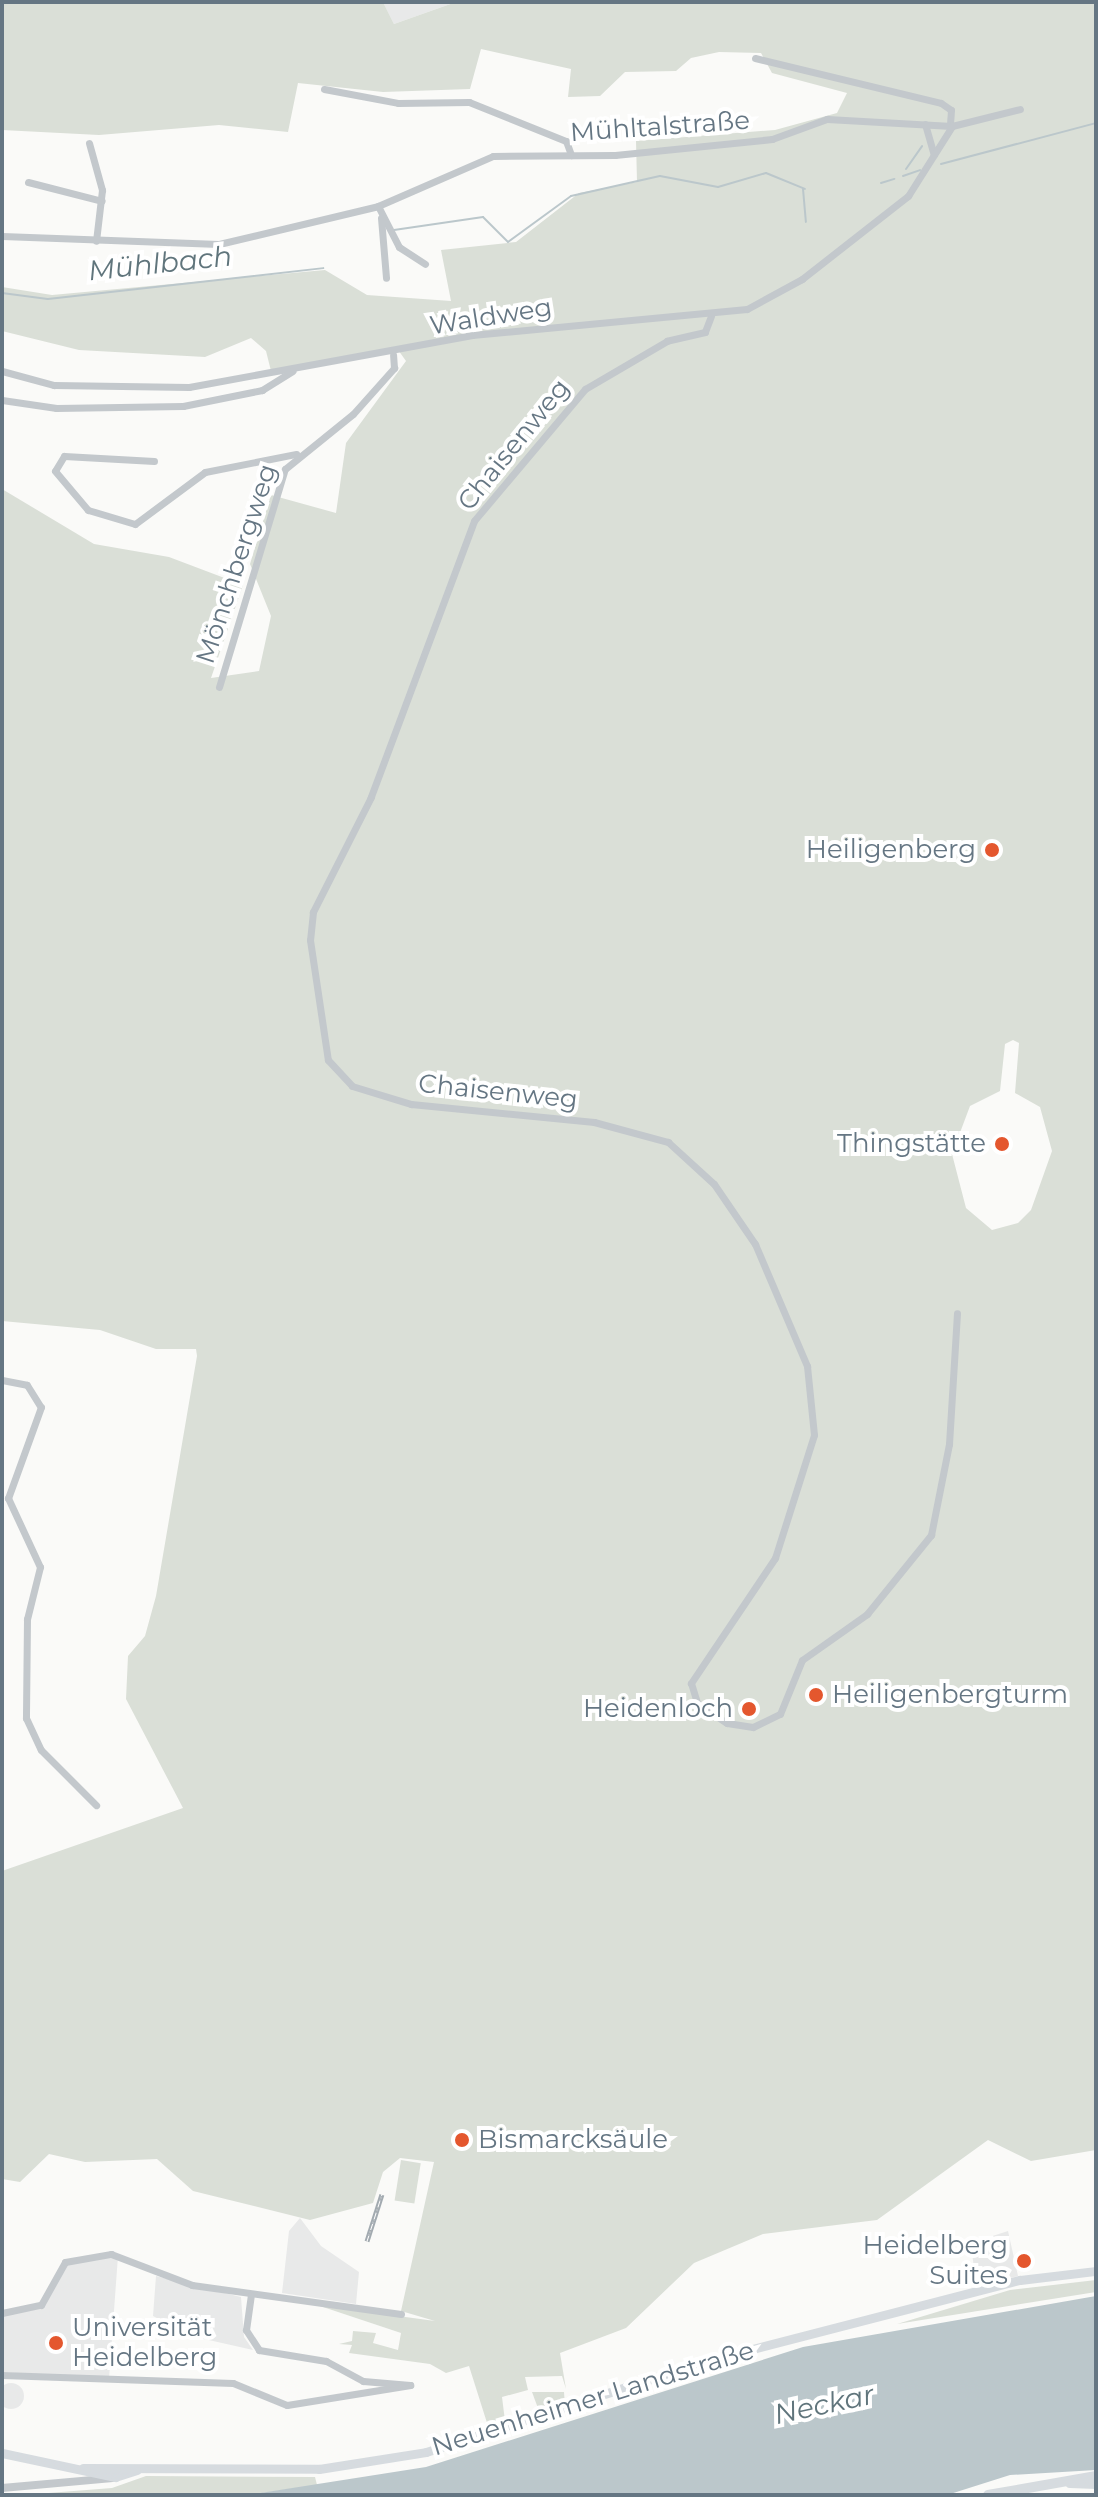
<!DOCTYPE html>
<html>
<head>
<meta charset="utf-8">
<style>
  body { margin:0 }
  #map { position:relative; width:1098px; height:2497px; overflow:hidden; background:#fafaf8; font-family:Montserrat,sans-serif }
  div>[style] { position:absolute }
  .built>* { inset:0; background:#e8e9e9 }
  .round { border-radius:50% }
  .green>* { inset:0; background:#dadfd7; transform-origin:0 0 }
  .water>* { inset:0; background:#bbc7cb }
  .stream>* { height:2px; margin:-1px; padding:0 1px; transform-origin:1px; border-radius:1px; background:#bbc7cb }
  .minor>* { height:7px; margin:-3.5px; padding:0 3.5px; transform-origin:3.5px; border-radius:3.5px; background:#c3c8cc }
  .tertiary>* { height:8px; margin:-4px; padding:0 4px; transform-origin:4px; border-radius:4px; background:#c3c8cc }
  .secondary>* { height:9px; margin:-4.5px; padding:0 4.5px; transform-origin:4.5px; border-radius:4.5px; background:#d6dbdf }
  .primary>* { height:10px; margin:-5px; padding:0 5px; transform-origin:5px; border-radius:5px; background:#d6dbdf }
  .rail>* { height:5px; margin-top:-2.5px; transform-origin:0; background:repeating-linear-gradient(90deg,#fff 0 6px,#a2aab0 0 12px); box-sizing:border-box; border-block:2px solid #a2aab0 }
  .dots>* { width:22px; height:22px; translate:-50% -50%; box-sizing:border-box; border:4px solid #fff; border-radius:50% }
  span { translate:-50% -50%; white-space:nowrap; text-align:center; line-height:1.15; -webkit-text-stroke:8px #fff; paint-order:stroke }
  .street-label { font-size:26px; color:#657683 }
  .poi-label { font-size:26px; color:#657683 }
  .right { translate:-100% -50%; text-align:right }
  .left { translate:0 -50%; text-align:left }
  .water-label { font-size:28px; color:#60757c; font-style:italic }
  .frame { position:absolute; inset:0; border:4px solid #657683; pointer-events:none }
</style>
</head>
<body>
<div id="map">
  <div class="built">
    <div style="clip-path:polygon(383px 2px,456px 2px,394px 24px)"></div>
    <div style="clip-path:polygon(300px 2218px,321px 2246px,359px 2272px,356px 2304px,282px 2293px,289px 2231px)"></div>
    <div style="clip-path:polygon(1008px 2231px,1018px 2276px,976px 2287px,971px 2243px)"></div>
    <div style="clip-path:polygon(118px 2256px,109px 2379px,2px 2372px,2px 2316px,42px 2308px,62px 2265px)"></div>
    <div style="clip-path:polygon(156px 2276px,241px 2297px,244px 2337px,253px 2350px,191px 2336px,153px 2316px)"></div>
    <div class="round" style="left:-2px;top:2383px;width:26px;height:26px"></div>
  </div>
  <div class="green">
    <div style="clip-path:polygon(evenodd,2px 2px,383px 2px,394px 24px,456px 2px,1096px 2px,1096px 2150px,1031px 2161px,988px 2140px,877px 2220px,763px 2234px,694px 2263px,626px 2328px,560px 2353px,566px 2389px,562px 2376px,525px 2377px,528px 2390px,502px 2397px,505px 2421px,488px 2426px,469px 2366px,446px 2373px,430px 2364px,349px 2353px,352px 2345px,339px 2344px,352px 2341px,353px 2331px,376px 2333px,373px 2343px,398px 2350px,401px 2333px,317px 2305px,435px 2321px,401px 2311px,434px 2162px,400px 2158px,383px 2172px,373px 2203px,310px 2220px,193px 2191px,157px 2159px,85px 2162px,49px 2154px,20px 2182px,2px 2179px,2px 1871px,183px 1808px,126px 1699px,128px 1656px,145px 1636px,156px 1596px,197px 1356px,196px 1349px,156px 1349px,100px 1330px,2px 1321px,2px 489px,94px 544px,169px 557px,243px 585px,211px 678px,259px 671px,271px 616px,250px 564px,271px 495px,336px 513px,346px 443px,406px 361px,396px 347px,271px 371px,266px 351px,251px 338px,205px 357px,79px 350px,2px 331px,2px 287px,52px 295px,325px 270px,367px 295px,451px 301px,441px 250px,516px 242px,579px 193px,637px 182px,636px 141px,775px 130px,837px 113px,847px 93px,772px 73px,761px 53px,719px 52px,691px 58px,676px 71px,625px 72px,600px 96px,568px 97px,571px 69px,481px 49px,470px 89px,383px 92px,298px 83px,288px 132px,219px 125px,99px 135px,2px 130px,2px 2px,1013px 1040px,1019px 1043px,1015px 1093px,1040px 1107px,1052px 1151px,1031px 1210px,1018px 1223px,992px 1230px,966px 1208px,952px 1154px,970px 1106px,1000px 1091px,1005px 1044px,1013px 1040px)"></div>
    <div style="left:401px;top:2160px;width:20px;height:41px;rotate:9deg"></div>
    <div style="clip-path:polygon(1096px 2280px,1096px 2292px,897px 2324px,1010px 2290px)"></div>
    <div style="clip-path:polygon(532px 2392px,564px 2392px,565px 2406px,539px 2411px)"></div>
    <div style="clip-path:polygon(146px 2476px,315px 2477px,317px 2485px,248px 2495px,23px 2495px,112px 2488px)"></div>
  </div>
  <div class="water">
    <div style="clip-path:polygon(1096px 2296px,1096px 2470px,1010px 2475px,947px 2495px,248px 2495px,426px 2467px,803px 2347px)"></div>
  </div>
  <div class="stream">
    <div style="left:941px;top:164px;width:160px;rotate:-14.8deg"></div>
    <div style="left:906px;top:169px;width:28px;rotate:-55deg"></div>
    <div style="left:903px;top:176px;width:18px;rotate:-19deg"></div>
    <div style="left:881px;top:183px;width:14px;rotate:-17deg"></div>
    <div style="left:803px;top:189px;width:33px;rotate:85deg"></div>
    <div style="left:394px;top:230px;width:90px;rotate:-8.3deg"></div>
    <div style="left:483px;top:217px;width:35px;rotate:45deg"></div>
    <div style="left:508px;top:242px;width:78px;rotate:-36.1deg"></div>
    <div style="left:571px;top:196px;width:91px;rotate:-12.7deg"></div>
    <div style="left:660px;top:176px;width:59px;rotate:10.7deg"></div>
    <div style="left:718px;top:187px;width:50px;rotate:-16.3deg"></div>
    <div style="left:766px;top:173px;width:42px;rotate:22.3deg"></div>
    <div style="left:2px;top:293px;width:46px;rotate:7.4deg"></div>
    <div style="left:48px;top:299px;width:277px;rotate:-6.4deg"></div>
  </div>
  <div class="minor">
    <div style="left:755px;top:58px;width:191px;rotate:13.6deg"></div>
    <div style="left:941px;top:103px;width:12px;rotate:35deg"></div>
    <div style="left:951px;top:110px;width:16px;rotate:94deg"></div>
    <div style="left:324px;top:89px;width:75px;rotate:10.7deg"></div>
    <div style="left:398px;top:103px;width:71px;rotate:-0.8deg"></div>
    <div style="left:469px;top:102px;width:105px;rotate:21.9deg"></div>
    <div style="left:566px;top:141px;width:15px;rotate:70deg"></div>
    <div style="left:925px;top:124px;width:32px;rotate:74deg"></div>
    <div style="left:89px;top:143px;width:49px;rotate:74.5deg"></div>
    <div style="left:102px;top:190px;width:51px;rotate:96.7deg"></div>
    <div style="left:28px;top:182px;width:76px;rotate:14.4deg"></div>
    <div style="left:378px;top:206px;width:46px;rotate:62.9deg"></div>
    <div style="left:399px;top:247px;width:31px;rotate:33deg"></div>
    <div style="left:381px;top:218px;width:60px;rotate:85.2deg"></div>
    <div style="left:2px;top:236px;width:217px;rotate:2.1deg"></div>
    <div style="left:219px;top:244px;width:163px;rotate:-13.4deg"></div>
    <div style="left:378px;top:206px;width:125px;rotate:-23.5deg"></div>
    <div style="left:493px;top:156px;width:122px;rotate:-0.5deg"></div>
    <div style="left:615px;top:155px;width:158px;rotate:-5.8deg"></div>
    <div style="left:772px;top:139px;width:59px;rotate:-20deg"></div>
    <div style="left:827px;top:119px;width:125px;rotate:3.2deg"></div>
    <div style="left:952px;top:126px;width:70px;rotate:-14deg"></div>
    <div style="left:711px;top:316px;width:17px;rotate:111deg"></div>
    <div style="left:705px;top:332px;width:39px;rotate:167deg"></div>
    <div style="left:667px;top:341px;width:95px;rotate:149.7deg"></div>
    <div style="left:585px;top:389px;width:172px;rotate:130.1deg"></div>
    <div style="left:474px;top:521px;width:295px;rotate:110.5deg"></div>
    <div style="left:371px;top:797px;width:129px;rotate:116.8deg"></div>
    <div style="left:313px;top:912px;width:28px;rotate:96deg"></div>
    <div style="left:310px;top:940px;width:121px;rotate:81.5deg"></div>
    <div style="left:328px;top:1060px;width:35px;rotate:47deg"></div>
    <div style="left:352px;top:1086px;width:62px;rotate:17deg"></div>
    <div style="left:411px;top:1104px;width:184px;rotate:5.6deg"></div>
    <div style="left:594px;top:1122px;width:77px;rotate:15.1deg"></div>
    <div style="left:668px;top:1142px;width:62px;rotate:42.4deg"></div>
    <div style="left:714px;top:1184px;width:73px;rotate:55.7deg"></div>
    <div style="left:755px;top:1244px;width:133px;rotate:66.9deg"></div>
    <div style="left:807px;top:1366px;width:69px;rotate:84.2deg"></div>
    <div style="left:814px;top:1435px;width:129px;rotate:107.6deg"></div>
    <div style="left:775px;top:1558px;width:151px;rotate:123.9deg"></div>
    <div style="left:691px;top:1683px;width:21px;rotate:73deg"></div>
    <div style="left:697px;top:1703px;width:36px;rotate:34deg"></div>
    <div style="left:727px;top:1723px;width:26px;rotate:9deg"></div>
    <div style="left:753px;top:1727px;width:30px;rotate:-26deg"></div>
    <div style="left:780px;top:1714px;width:58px;rotate:-67.8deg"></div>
    <div style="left:802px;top:1660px;width:80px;rotate:-35.3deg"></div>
    <div style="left:867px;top:1614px;width:102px;rotate:-51deg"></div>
    <div style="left:931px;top:1535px;width:93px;rotate:-78.8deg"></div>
    <div style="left:949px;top:1444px;width:131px;rotate:-86.5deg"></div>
    <div style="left:2px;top:371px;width:54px;rotate:15.1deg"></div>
    <div style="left:54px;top:385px;width:135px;rotate:0.8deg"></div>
    <div style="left:189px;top:387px;width:288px;rotate:-10.4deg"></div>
    <div style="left:472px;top:335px;width:276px;rotate:-5.4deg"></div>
    <div style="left:747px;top:309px;width:63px;rotate:-28.6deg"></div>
    <div style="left:802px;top:279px;width:135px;rotate:-38.1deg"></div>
    <div style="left:908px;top:196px;width:83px;rotate:-57.8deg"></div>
    <div style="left:2px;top:400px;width:55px;rotate:8.4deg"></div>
    <div style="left:56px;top:408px;width:127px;rotate:-0.9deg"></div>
    <div style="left:183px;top:406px;width:81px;rotate:-11.4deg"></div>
    <div style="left:262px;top:390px;width:36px;rotate:-32deg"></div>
    <div style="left:154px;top:461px;width:90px;rotate:-176.8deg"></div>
    <div style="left:64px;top:456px;width:17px;rotate:121deg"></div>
    <div style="left:55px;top:471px;width:51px;rotate:49.8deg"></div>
    <div style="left:88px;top:510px;width:49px;rotate:16.6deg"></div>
    <div style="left:135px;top:524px;width:87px;rotate:-36.6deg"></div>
    <div style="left:205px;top:472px;width:93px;rotate:-11.2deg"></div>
    <div style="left:219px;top:687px;width:228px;rotate:-73.2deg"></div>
    <div style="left:285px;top:469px;width:87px;rotate:-39deg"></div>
    <div style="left:353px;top:414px;width:62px;rotate:-48.3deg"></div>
    <div style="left:394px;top:368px;width:13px;rotate:-94deg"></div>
    <div style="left:2px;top:1380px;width:25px;rotate:11deg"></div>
    <div style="left:27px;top:1385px;width:26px;rotate:58deg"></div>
    <div style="left:41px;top:1407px;width:97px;rotate:109.9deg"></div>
    <div style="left:8px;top:1498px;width:76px;rotate:65.1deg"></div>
    <div style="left:40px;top:1567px;width:54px;rotate:104deg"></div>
    <div style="left:27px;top:1619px;width:99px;rotate:90.6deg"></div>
    <div style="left:26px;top:1718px;width:35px;rotate:65deg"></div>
    <div style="left:41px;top:1750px;width:78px;rotate:45deg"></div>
    <div style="left:2px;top:2313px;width:40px;rotate:-12deg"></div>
    <div style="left:41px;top:2305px;width:49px;rotate:-60.8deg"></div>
    <div style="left:65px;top:2262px;width:47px;rotate:-9.9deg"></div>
    <div style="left:111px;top:2254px;width:87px;rotate:20.9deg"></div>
    <div style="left:192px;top:2285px;width:211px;rotate:7.9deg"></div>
    <div style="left:2px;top:2375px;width:231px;rotate:2deg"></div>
    <div style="left:233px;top:2383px;width:58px;rotate:22.2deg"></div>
    <div style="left:287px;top:2405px;width:125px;rotate:-9.2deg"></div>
    <div style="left:410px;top:2385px;width:47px;rotate:-175.1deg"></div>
    <div style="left:363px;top:2381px;width:42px;rotate:-151.6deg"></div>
    <div style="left:326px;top:2361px;width:68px;rotate:-170.7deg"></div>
    <div style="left:259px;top:2350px;width:24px;rotate:-123deg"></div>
    <div style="left:246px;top:2330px;width:35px;rotate:-82deg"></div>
  </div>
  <div class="tertiary">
    <div style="left:2px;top:2488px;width:111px;rotate:-5.1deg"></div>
  </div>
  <div class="secondary">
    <div style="left:2px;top:2453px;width:116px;rotate:12deg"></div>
    <div style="left:115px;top:2477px;width:23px;rotate:-18deg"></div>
    <div style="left:83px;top:2468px;width:236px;rotate:0.2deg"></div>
    <div style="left:319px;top:2469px;width:108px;rotate:-9deg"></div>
    <div style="left:426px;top:2452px;width:294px;rotate:-18deg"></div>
    <div style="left:706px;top:2361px;width:324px;rotate:-14.5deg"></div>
    <div style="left:1020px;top:2280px;width:77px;rotate:-6.8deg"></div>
  </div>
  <div class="primary">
    <div style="left:1070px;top:2483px;width:26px;rotate:2deg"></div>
    <div style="left:988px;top:2495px;width:110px;rotate:-10deg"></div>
  </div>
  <div class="rail">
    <div style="left:367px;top:2241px;width:49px;rotate:-72.3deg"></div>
  </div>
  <div class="dots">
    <div style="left:992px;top:850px;background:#e4572e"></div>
    <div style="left:1002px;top:1144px;background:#e4572e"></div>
    <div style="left:816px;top:1695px;background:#e4572e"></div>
    <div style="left:749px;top:1709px;background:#e4572e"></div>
    <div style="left:462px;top:2140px;background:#e4572e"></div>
    <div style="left:1024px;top:2261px;background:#e4572e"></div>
    <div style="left:56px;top:2343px;background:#e4572e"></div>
  </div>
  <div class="street-label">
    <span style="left:660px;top:127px;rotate:-4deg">Mühltalstraße</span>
    <span style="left:491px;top:317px;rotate:-9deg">Waldweg</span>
    <span style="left:514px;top:445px;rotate:-51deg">Chaisenweg</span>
    <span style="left:237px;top:564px;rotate:-72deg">Mönchbergweg</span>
    <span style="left:498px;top:1092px;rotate:6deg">Chaisenweg</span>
    <span style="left:593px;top:2399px;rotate:-17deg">Neuenheimer Landstraße</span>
  </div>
  <div class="poi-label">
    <span class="right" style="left:976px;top:850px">Heiligenberg</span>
    <span class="right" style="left:986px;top:1144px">Thingstätte</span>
    <span class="left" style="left:832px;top:1695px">Heiligenbergturm</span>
    <span class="right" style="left:733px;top:1709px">Heidenloch</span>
    <span class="left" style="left:478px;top:2140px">Bismarcksäule</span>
    <span class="right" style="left:1008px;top:2261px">Heidelberg<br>Suites</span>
    <span class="left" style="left:72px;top:2343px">Universität<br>Heidelberg</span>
  </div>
  <div class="water-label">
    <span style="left:160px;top:263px;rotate:-6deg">Mühlbach</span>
    <span style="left:824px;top:2404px;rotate:-12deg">Neckar</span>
  </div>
  <div class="frame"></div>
</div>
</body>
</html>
